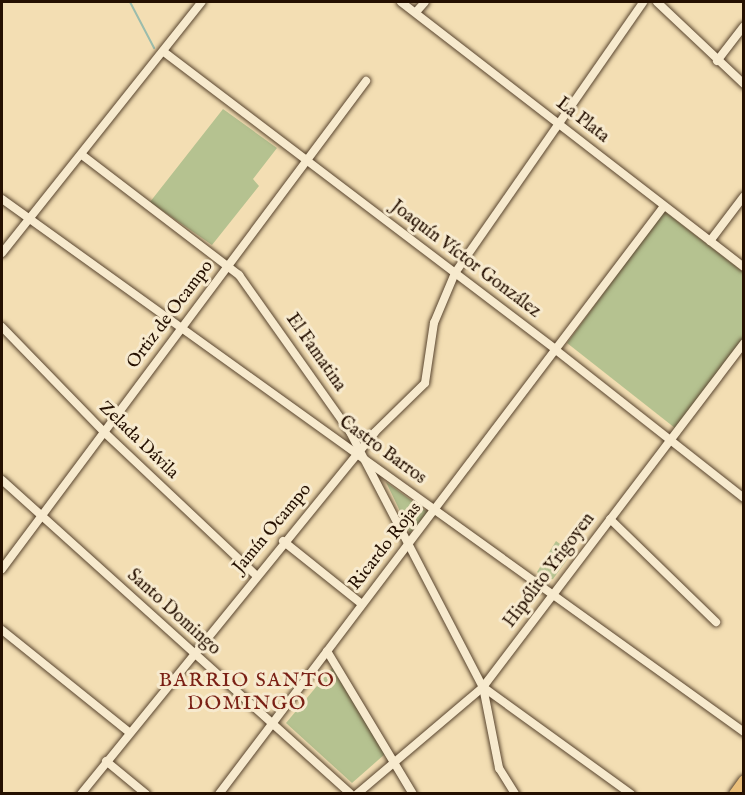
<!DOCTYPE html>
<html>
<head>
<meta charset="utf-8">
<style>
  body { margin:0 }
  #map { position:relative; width:745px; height:795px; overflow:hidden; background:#f3deb3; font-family:"IM FELL English",serif }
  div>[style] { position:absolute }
  .green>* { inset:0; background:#b5c290 }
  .stream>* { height:2px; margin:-1px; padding:0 1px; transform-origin:1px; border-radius:1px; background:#9bbcac }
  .roads { filter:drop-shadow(0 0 2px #58442e) drop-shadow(0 0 2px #58442e) }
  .minor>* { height:8px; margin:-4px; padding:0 4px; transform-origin:4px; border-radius:4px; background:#f7eace }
  .major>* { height:10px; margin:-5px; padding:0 5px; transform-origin:5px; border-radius:5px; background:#eabf7a }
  span { translate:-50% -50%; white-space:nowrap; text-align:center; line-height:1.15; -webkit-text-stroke:6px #f7eace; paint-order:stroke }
  .street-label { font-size:18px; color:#251001 }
  .neighbourhood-label { font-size:20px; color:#7a1f14; letter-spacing:1.5px }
  .frame { position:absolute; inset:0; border:3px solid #251001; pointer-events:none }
</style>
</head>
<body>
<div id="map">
  <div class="green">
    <div style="clip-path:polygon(223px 109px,277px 148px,253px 179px,259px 186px,212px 245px,150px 202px)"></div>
    <div style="clip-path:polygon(664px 211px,743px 272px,743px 338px,675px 428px,567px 343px)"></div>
    <div style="clip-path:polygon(386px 482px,429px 513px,410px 533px,398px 507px)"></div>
    <div style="clip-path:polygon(556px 541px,572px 553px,553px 579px,547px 580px,537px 572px)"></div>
    <div style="clip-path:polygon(332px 668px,385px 754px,352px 783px,286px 723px)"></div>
  </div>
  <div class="stream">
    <div style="left:130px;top:2px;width:52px;rotate:62.4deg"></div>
  </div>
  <div class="roads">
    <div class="minor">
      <div style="left:401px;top:2px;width:433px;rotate:37.7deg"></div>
      <div style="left:657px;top:2px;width:120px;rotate:43.3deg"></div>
      <div style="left:416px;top:12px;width:13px;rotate:-48deg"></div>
      <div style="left:164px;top:52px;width:492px;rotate:37.2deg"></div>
      <div style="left:556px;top:350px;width:239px;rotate:38.2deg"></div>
      <div style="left:717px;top:61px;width:44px;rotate:-52.4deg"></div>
      <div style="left:82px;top:155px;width:198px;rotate:37.4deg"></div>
      <div style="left:239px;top:275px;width:192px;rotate:54.7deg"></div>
      <div style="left:350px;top:432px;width:288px;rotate:62.5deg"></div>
      <div style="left:483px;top:687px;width:83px;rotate:78.8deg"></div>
      <div style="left:499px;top:768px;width:31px;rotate:58deg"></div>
      <div style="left:2px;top:199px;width:914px;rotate:35.69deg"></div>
      <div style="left:710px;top:241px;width:56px;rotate:-52.9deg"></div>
      <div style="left:2px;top:253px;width:321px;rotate:-51.5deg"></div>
      <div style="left:2px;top:327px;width:146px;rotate:45.8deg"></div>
      <div style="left:104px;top:432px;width:209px;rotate:43.3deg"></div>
      <div style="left:2px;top:480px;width:469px;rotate:42deg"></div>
      <div style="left:610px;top:519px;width:148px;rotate:44.2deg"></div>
      <div style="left:283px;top:541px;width:101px;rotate:38.6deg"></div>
      <div style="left:2px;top:569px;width:609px;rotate:-53.28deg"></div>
      <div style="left:2px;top:630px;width:163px;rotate:38.8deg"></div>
      <div style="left:327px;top:651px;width:167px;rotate:59deg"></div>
      <div style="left:483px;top:687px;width:183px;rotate:35.9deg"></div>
      <div style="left:106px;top:761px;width:52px;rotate:39.5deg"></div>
      <div style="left:81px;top:794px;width:466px;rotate:-50.9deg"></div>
      <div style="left:375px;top:432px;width:70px;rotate:-44.4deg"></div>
      <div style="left:425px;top:383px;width:61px;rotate:-81.5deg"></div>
      <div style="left:434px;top:323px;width:54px;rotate:-67.2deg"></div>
      <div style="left:455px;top:273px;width:330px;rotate:-55.2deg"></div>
      <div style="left:219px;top:794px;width:737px;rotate:-52.88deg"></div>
      <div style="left:357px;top:794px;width:165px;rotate:-40.3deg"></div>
      <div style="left:483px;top:687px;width:432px;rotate:-52.8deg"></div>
    </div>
    <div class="major">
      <div style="left:734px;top:794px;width:17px;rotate:-54deg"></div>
    </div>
  </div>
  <div class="street-label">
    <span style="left:582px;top:121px;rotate:38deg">La Plata</span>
    <span style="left:465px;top:260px;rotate:37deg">Joaquín Víctor González</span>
    <span style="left:171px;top:315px;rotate:-53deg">Ortiz de Ocampo</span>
    <span style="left:315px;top:353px;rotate:55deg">El Famatina</span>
    <span style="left:138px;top:441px;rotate:44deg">Zelada Dávila</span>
    <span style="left:382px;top:451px;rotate:36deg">Castro Barros</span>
    <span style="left:273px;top:529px;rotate:-50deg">Jamín Ocampo</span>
    <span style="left:386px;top:547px;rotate:-52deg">Ricardo Rojas</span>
    <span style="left:550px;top:571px;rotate:-53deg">Hipólito Yrigoyen</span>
    <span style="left:173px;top:613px;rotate:42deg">Santo Domingo</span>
  </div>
  <div class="neighbourhood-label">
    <span style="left:247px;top:692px">BARRIO SANTO<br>DOMINGO</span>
  </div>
  <div class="frame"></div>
</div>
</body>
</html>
